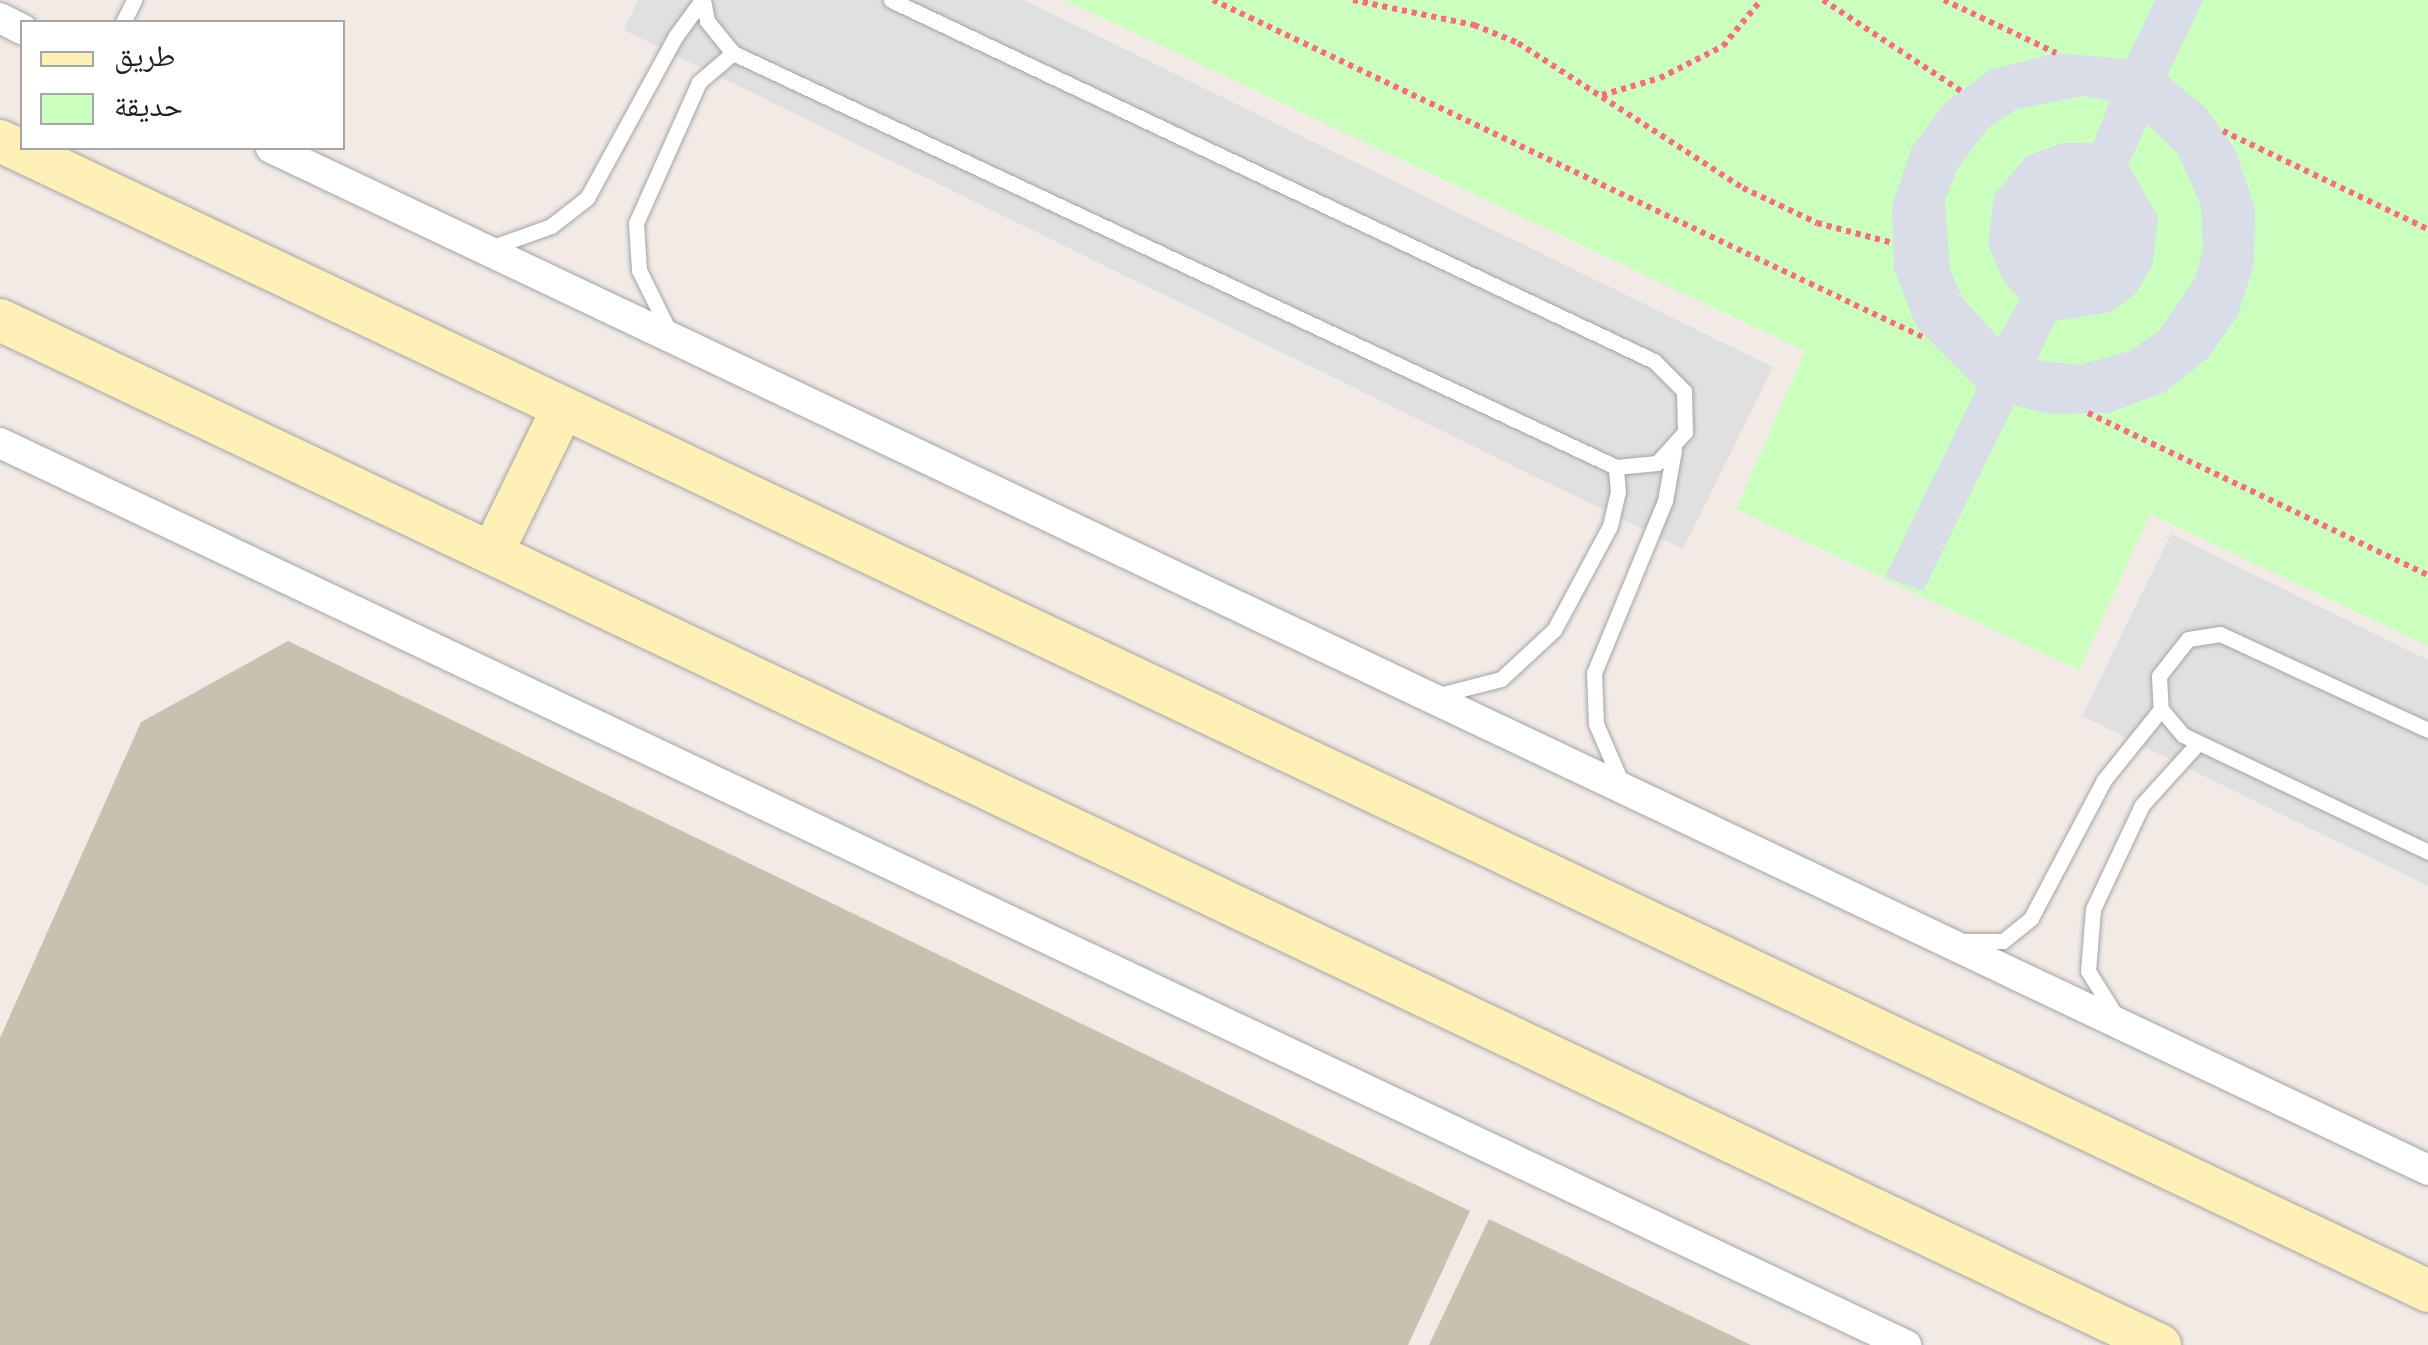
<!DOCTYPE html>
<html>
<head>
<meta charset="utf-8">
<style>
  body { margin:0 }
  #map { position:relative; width:2428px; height:1345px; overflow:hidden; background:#f1eae5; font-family:Quicksand,"Noto Naskh Arabic",sans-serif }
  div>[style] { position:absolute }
  .construction>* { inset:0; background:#c7c1af }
  .park>* { inset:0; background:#caffbe }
  .parking>* { inset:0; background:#e0e0e0 }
  .plaza>* { inset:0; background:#d9dde7 }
  .path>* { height:6px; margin-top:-3px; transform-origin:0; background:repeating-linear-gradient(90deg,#ff687f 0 5px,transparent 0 10px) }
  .roads { filter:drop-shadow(0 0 2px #a4a4a4) drop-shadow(0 0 2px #a4a4a4) }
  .lane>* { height:15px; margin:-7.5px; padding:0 7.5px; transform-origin:7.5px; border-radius:7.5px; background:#fff }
  .street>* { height:30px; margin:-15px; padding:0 15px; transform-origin:15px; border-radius:15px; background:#fff }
  .secondary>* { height:42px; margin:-21px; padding:0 21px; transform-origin:21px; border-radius:21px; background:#fff0b5 }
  span { translate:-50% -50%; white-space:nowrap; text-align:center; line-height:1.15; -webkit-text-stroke:9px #fff; paint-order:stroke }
  .legend { position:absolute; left:20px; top:20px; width:325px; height:130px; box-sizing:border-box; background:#fff; border:2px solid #a6a6a6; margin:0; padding:12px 18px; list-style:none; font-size:30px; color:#202020 }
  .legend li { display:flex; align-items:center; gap:20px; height:50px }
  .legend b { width:50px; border:2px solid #a6a6a6 }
</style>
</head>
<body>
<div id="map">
  <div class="construction">
    <div style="clip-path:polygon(288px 641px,1470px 1211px,1408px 1345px,0 1345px,0 1038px,141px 722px)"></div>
    <div style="clip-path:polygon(1489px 1219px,1751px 1345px,1429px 1345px)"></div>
  </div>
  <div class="park">
    <div style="clip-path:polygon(1065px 0,2428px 0,2428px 646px,2150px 514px,2079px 670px,1736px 509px,1805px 351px)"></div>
  </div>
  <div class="parking">
    <div style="clip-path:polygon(638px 0,1024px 0,1773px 367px,1683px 549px,624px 30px)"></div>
    <div style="clip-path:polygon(2171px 534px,2428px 660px,2428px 886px,2082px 716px)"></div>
  </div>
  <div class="plaza">
    <div style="clip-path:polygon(evenodd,2155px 0,2203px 0,2167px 76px,2206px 108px,2235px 149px,2255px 209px,2254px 263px,2238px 315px,2208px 358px,2165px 392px,2109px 413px,2049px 414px,2014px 405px,1923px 591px,1885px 577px,1977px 388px,1916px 326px,1894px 269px,1892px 206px,1912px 147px,1945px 103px,1990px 70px,2056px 53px,2127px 59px,2155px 0,2083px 96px,2110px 101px,2093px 143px,2063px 143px,2027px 156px,1994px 195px,1988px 244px,2004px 282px,2020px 299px,1998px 337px,1964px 300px,1950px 271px,1945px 201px,1957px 169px,1988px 128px,2017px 109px,2083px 96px,2155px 0,2147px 124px,2178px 154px,2201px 206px,2203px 247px,2195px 278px,2160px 330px,2130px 351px,2079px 365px,2037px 360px,2055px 321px,2111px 312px,2135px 294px,2152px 267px,2158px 217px,2128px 165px,2147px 124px)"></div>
  </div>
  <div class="path">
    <div style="left:1213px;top:0;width:790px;rotate:25.4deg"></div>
    <div style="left:1353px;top:0;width:124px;rotate:11.7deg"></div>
    <div style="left:1474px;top:25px;width:48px;rotate:22.2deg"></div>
    <div style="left:1518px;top:43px;width:268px;rotate:32.8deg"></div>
    <div style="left:1743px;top:188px;width:82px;rotate:25.3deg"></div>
    <div style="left:1817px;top:223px;width:79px;rotate:14.7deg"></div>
    <div style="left:1823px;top:0;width:165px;rotate:33.4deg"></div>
    <div style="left:1944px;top:0;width:124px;rotate:25.3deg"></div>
    <div style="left:1602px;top:95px;width:60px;rotate:-16.3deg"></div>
    <div style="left:1660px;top:78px;width:71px;rotate:-26.9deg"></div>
    <div style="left:1723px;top:46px;width:60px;rotate:-50.4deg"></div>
    <div style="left:2223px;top:131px;width:227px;rotate:25.6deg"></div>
    <div style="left:2088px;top:413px;width:377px;rotate:25.5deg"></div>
  </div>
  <div class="roads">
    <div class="lane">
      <div style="left:703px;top:0;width:21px;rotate:79deg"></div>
      <div style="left:707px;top:21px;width:41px;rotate:50.9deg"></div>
      <div style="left:733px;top:53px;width:975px;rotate:25.12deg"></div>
      <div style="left:1616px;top:467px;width:41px;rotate:-5.6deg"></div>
      <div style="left:1657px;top:463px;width:42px;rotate:-47.9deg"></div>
      <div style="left:1685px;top:432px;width:41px;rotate:-91.4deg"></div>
      <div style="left:1684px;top:391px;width:42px;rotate:-135deg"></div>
      <div style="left:1654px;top:361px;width:844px;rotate:-154.68deg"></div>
      <div style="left:123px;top:22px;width:25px;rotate:-63deg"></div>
      <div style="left:490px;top:248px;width:65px;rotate:-19.8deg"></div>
      <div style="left:551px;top:226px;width:46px;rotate:-37.9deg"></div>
      <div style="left:587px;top:198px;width:183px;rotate:-61.3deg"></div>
      <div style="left:675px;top:37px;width:46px;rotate:-53.9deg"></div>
      <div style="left:669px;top:331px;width:68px;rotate:-116.2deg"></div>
      <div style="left:639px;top:270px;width:47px;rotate:-93.7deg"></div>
      <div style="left:636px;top:223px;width:154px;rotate:-65.9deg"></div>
      <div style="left:699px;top:82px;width:45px;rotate:-40.5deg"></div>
      <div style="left:1439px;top:695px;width:64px;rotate:-14.5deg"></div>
      <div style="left:1501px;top:679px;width:72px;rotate:-42.8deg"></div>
      <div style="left:1554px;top:630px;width:118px;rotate:-61.7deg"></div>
      <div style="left:1610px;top:526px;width:35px;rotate:-77deg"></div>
      <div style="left:1618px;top:492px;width:25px;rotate:-95deg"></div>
      <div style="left:2428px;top:730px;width:229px;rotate:-155.2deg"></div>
      <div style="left:2220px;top:634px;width:32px;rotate:171deg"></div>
      <div style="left:2188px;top:639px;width:47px;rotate:128.1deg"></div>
      <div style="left:2159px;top:676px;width:33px;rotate:87deg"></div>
      <div style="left:2161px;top:709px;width:34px;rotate:50deg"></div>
      <div style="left:2183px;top:735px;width:272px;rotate:25.5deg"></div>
      <div style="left:1622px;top:784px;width:65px;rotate:-113.4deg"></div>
      <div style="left:1596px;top:724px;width:51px;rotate:-92.2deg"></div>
      <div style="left:1594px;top:673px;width:186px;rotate:-67.6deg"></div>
      <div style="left:1665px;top:501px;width:52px;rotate:-80deg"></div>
      <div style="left:1966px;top:941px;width:37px"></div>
      <div style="left:2003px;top:941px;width:36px;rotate:-39deg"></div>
      <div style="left:2031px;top:918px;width:156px;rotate:-62.1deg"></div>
      <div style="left:2104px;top:780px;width:91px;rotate:-51.2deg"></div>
      <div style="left:2113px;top:1011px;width:47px;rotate:-122deg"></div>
      <div style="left:2088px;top:971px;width:62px;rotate:-85.4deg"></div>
      <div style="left:2093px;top:909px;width:115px;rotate:-64.8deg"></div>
      <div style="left:2142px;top:805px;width:84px;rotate:-47.9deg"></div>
    </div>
    <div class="street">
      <div style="left:0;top:18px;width:25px;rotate:27deg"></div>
      <div style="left:271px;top:148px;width:2387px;rotate:25.35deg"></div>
      <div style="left:0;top:443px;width:2109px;rotate:25.33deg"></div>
    </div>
    <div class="secondary">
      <div style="left:0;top:141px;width:2687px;rotate:25.34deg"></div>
      <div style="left:0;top:320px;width:2391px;rotate:25.39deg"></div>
      <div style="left:492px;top:553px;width:161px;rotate:-63.9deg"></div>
    </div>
  </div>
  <ul class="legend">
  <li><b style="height:12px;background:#fff0b5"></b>طريق</li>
  <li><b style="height:28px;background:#caffbe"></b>حديقة</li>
  </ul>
</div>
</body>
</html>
